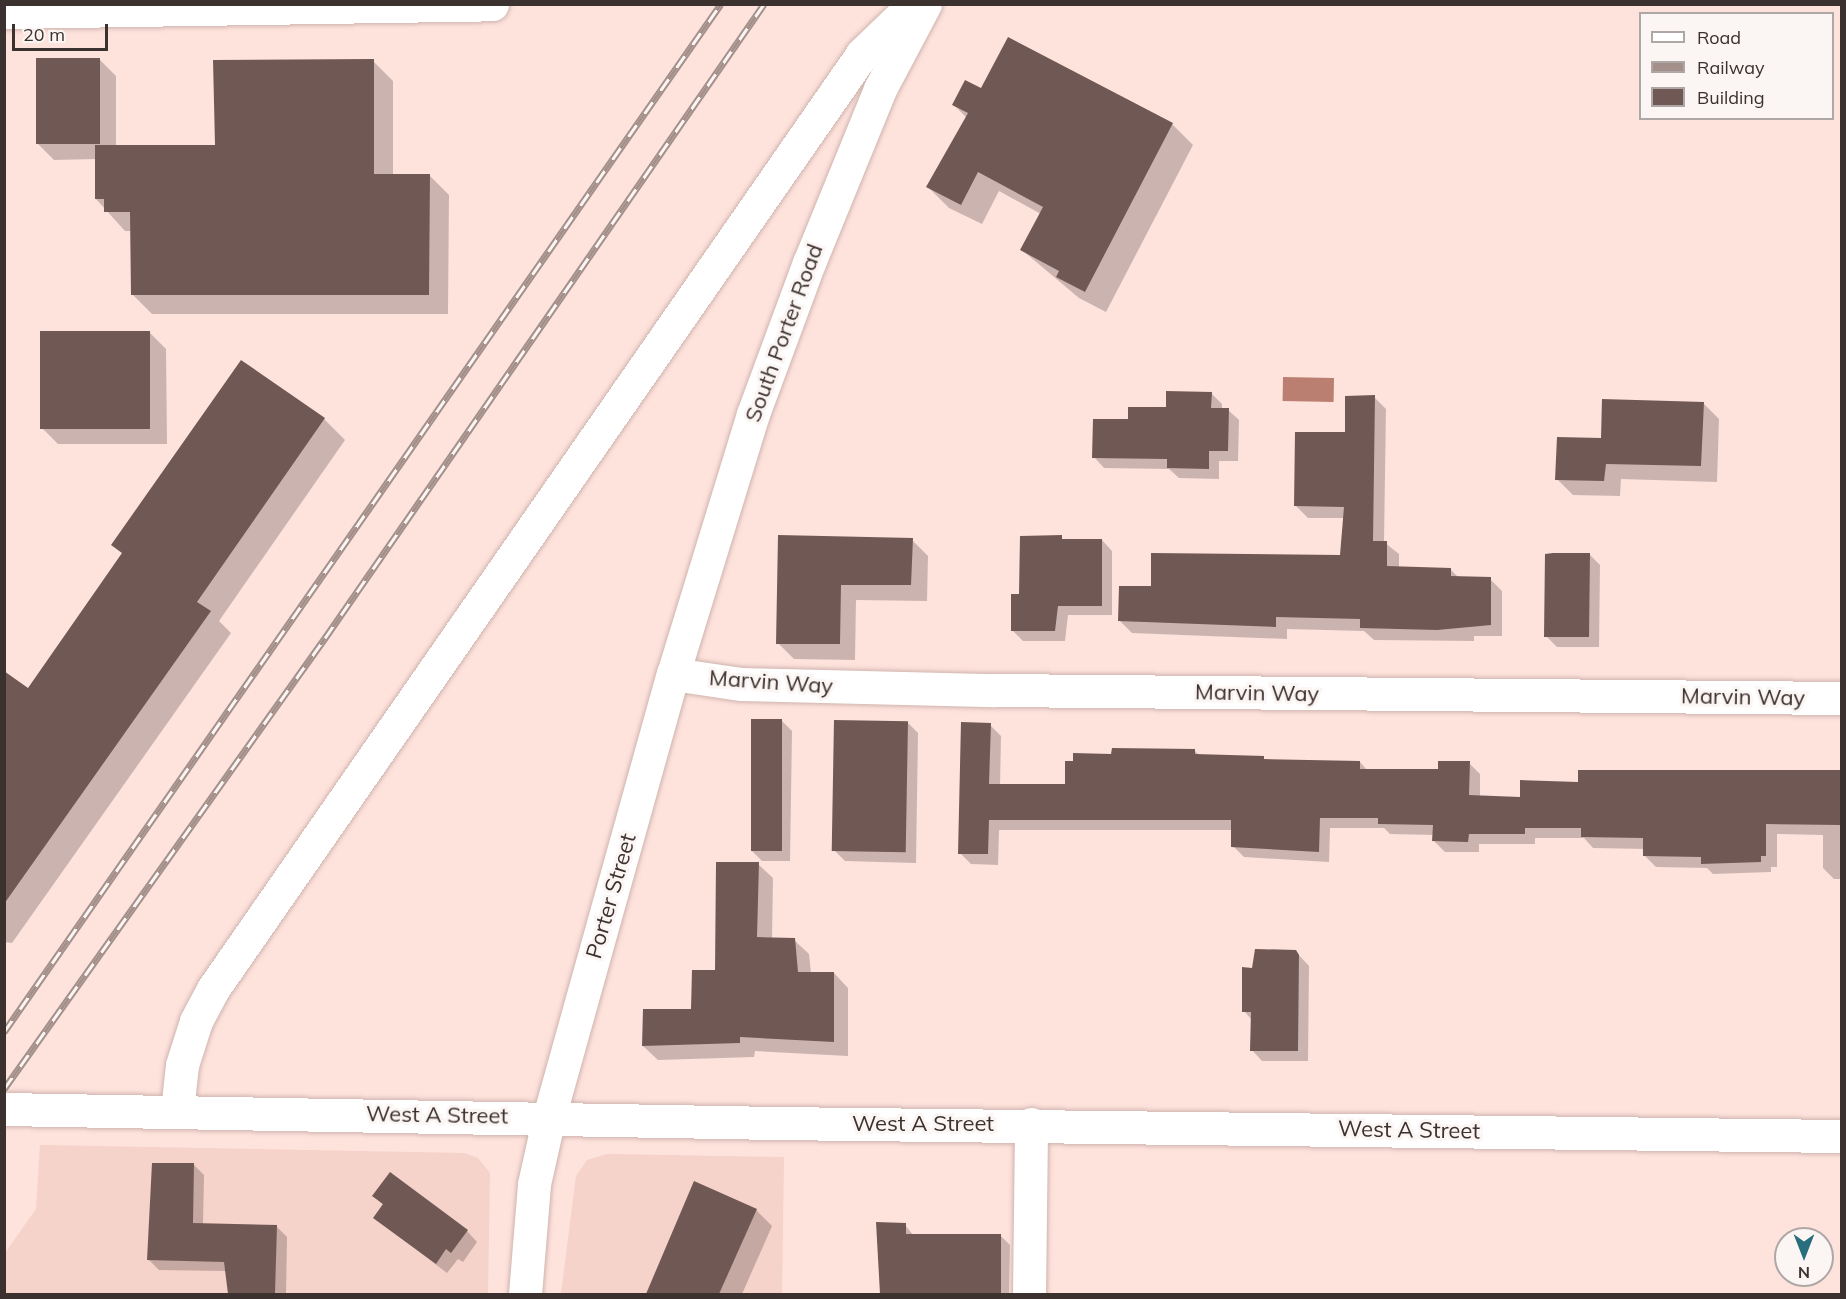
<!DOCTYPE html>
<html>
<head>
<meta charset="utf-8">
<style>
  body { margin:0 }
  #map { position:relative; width:1846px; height:1299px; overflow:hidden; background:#fee2dc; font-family:Mulish,sans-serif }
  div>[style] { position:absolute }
  .built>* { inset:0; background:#f5d2ca }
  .water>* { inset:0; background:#ba7f71; transform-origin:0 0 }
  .shadow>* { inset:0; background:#0003 }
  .building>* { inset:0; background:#705954; transform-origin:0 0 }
  .roads { filter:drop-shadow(0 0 2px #cfb4ae) drop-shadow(0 0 2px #cfb4ae) }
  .minor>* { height:33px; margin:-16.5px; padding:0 16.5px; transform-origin:16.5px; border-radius:16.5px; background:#fff }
  .major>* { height:33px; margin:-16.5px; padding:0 16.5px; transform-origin:16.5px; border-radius:16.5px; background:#fff }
  .rail>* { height:7px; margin-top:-3.5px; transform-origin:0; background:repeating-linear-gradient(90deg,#fbf5f4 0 14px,#a3908b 0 28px); box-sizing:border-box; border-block:2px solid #a3908b }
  span { translate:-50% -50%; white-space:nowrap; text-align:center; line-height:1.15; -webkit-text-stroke:6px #fbf5f4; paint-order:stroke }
  .street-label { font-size:22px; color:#3b312e }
  .frame { position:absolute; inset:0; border:6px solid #3b312e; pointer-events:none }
  .legend { position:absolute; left:1639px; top:12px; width:195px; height:108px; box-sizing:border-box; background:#fbf5f4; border:2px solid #aea7a5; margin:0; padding:8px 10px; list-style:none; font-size:18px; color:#3b312e }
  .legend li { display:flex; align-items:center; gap:12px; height:30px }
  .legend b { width:30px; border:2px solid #aea7a5 }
  .north { position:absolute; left:1774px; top:1227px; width:60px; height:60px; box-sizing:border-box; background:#fbf5f4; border:2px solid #aea7a5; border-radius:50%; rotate:180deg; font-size:16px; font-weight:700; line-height:24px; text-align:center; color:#3b312e }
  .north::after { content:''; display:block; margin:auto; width:21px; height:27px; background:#286e7c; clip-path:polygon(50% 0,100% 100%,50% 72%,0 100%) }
  .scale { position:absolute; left:12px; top:24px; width:96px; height:27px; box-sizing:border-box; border:3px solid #3b312e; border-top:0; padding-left:8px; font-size:18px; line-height:21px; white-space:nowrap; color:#3b312e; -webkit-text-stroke:4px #fbf5f4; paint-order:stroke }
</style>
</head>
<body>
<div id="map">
  <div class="built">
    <div style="clip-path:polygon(40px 1145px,464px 1153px,478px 1158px,490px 1173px,488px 1294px,5px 1294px,5px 1253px,36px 1209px)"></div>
    <div style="clip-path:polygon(607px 1154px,784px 1157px,782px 1294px,561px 1294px,576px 1176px,587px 1160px)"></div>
  </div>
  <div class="water">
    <div style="left:1283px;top:377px;width:51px;height:24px;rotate:1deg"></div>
  </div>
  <div class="shadow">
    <div style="clip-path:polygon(100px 60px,116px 76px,116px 147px,217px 147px,373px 61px,393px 81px,393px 175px,429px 175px,449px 195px,448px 314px,152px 314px,132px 294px,132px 231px,125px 231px,96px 199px,96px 159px,54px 160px,38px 144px)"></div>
    <div style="clip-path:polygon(981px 90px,1172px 124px,1193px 145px,1106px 312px,1079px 298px,1022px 250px,1041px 214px,999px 191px,982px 224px,949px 208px,928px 187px,967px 118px,954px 105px)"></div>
    <div style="clip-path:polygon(150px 333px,166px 349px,167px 444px,58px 444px,42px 428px)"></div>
    <div style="clip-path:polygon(1211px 393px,1222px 404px,1222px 410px,1228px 410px,1239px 420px,1238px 461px,1219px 461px,1219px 479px,1179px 478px,1169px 469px,1104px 468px,1094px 457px,1129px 421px)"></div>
    <div style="clip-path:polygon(1374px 397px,1386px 409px,1384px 542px,1399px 554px,1399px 568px,1451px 570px,1459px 578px,1490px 579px,1502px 591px,1502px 636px,1474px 636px,1474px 641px,1374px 640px,1364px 631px,1287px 629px,1287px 639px,1132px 633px,1120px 621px,1152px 588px,1342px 556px,1345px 518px,1308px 518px,1296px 506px)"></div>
    <div style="clip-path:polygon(1703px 403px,1719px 419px,1717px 482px,1621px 479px,1620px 496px,1573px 495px,1557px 479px,1603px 440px)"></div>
    <div style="clip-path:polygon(324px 419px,345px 440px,219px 621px,231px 633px,12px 943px,4px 942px,4px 673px,29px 690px,123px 554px,113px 545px)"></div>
    <div style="clip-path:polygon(779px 536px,912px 540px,928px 556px,927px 601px,856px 600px,855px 660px,794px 659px,778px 643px)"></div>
    <div style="clip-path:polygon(1022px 538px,1102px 540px,1112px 551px,1112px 615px,1068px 615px,1065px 641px,1023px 641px,1012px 630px,1021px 596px)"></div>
    <div style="clip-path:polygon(1590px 555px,1600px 565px,1599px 647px,1557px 647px,1546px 636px)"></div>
    <div style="clip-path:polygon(781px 720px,792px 731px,790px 861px,762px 861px,751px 850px)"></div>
    <div style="clip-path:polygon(907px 722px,918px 733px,916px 863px,845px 861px,834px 850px)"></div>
    <div style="clip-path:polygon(990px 725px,1001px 736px,1000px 786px,1067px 786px,1113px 755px,1194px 750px,1199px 755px,1267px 761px,1360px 762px,1367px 770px,1439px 771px,1469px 763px,1480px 774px,1480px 797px,1521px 798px,1579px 783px,1841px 772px,1842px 766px,1842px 879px,1834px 879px,1823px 868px,1823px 835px,1777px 834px,1777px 867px,1771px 867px,1771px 872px,1713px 874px,1707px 868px,1656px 867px,1645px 856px,1645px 849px,1593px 848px,1584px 838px,1535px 838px,1535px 844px,1479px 844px,1479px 852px,1445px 852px,1434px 841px,1434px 835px,1390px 834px,1384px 828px,1330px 828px,1329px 862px,1244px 857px,1233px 846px,1233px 830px,999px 830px,998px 865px,971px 864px,960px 853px)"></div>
    <div style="clip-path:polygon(758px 864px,773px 878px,772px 939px,794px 940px,809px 954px,811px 973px,834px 973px,848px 988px,848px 1056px,755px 1051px,754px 1057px,658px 1060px,643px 1046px,693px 1011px,716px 972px)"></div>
    <div style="clip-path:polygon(1296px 952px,1309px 966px,1308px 1061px,1262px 1061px,1252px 1050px,1252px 1020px,1244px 1011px,1253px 969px)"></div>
    <div style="clip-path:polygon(193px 1164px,204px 1175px,203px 1224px,276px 1226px,287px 1237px,286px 1294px,229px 1294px,230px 1276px,225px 1271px,159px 1270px,148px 1259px)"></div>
    <div style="clip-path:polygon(694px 1183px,756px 1210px,772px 1226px,742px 1294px,647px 1294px)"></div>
    <div style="clip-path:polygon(374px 1196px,467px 1231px,477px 1242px,463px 1262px,458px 1259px,447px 1273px,375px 1218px,384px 1206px)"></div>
    <div style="clip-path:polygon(905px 1225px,914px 1236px,1001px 1236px,1010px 1245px,1009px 1294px,883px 1294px)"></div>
  </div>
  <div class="building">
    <div style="clip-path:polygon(1008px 37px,1173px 123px,1085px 292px,1056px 277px,1059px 271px,1020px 250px,1043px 207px,978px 172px,961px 205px,926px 187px,968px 113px,952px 105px,965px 80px,981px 88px)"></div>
    <div style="left:36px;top:58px;width:64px;height:86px"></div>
    <div style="clip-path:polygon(374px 59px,374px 174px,430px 174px,429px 295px,131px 295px,130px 212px,104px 212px,104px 199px,95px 199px,95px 145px,215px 145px,213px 60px)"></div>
    <div style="left:40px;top:331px;width:110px;height:98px"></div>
    <div style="clip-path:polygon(241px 360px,325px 418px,197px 602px,211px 611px,4px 904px,4px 671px,28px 688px,122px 553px,111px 545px)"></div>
    <div style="clip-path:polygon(1166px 391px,1212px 392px,1211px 408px,1229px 408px,1228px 451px,1209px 451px,1209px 469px,1167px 468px,1167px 459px,1092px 458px,1093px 419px,1128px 419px,1128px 407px,1166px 407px)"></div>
    <div style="clip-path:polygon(1375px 395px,1373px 541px,1387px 541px,1387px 566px,1451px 568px,1451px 576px,1491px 577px,1491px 625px,1437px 630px,1360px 628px,1360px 619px,1276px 617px,1276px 627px,1118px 621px,1119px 586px,1151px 586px,1151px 553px,1340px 555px,1344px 507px,1294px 506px,1295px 432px,1345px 432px,1345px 396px)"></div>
    <div style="clip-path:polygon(1602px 399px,1704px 402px,1701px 466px,1606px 464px,1604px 481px,1555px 480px,1557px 437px,1601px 438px)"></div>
    <div style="clip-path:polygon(778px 535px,913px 538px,911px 585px,841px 585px,840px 644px,776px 644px)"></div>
    <div style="clip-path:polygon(1062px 535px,1062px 539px,1102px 539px,1102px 606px,1058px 606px,1055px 631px,1011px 631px,1011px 594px,1019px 594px,1020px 536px)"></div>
    <div style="clip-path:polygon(1553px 553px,1590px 553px,1589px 637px,1544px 637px,1545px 554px)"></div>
    <div style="left:751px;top:719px;width:31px;height:132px"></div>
    <div style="left:834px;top:720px;width:74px;height:131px;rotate:1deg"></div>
    <div style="clip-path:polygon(961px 722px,991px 723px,989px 784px,1065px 784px,1065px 761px,1073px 761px,1073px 753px,1111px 754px,1112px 748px,1195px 749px,1195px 754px,1264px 756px,1264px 759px,1360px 761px,1360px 769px,1438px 769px,1438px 761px,1470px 761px,1469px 795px,1520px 797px,1520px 780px,1578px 782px,1578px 770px,1842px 770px,1842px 825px,1766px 824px,1766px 856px,1761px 856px,1761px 862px,1701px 864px,1701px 857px,1643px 856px,1643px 838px,1581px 837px,1581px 828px,1525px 828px,1525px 834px,1469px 834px,1468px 842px,1432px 841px,1433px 825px,1378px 824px,1378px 818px,1320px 818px,1319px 852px,1231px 847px,1231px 820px,989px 820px,988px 854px,958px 854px)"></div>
    <div style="clip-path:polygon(716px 862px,759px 862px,757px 937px,795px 938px,798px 972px,834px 972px,834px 1042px,740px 1037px,740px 1043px,642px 1046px,643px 1009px,691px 1009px,692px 970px,715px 970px)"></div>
    <div style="clip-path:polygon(1255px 949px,1296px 950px,1299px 955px,1298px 1051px,1250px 1051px,1251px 1012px,1242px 1012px,1242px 967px,1252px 968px)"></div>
    <div style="clip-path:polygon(152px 1163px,194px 1163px,193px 1223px,277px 1225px,275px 1294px,228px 1294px,224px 1262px,147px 1260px)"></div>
    <div style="clip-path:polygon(390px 1172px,468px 1230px,451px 1253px,446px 1249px,436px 1264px,373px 1218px,383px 1204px,372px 1196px)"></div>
    <div style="clip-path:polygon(694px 1181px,757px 1209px,719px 1294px,646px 1294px)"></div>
    <div style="clip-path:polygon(876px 1222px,906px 1223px,906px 1234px,1001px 1234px,1001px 1294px,880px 1294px)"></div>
  </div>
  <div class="roads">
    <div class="minor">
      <div style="left:4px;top:12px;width:488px;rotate:-0.9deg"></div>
      <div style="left:673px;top:674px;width:69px;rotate:8.4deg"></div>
      <div style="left:741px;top:684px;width:254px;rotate:1.4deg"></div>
      <div style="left:995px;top:690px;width:847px;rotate:0.54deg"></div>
      <div style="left:177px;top:1111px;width:46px;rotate:-83.8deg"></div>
      <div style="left:182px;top:1065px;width:46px;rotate:-72.3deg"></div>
      <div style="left:196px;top:1021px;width:36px;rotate:-62deg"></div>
      <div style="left:213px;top:989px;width:1138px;rotate:-55.23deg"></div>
      <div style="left:862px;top:54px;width:72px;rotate:-43.9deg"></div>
      <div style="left:525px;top:1294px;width:110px;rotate:-85.3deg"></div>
      <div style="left:534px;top:1184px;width:69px;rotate:-77.4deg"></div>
      <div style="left:549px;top:1117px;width:460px;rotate:-74.4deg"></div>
      <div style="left:673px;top:674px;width:272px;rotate:-72.9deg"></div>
      <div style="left:753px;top:414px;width:161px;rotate:-69.7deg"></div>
      <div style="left:809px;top:263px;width:188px;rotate:-67.8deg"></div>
      <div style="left:880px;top:89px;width:96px;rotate:-62.1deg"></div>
      <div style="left:1029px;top:1294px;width:170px;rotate:-89.3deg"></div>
    </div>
    <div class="major">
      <div style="left:4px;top:1109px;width:773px;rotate:1.04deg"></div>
      <div style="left:777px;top:1123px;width:1065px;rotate:0.7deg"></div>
    </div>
  </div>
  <div class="rail">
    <div style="left:4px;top:1032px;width:1253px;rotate:-55.11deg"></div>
    <div style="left:4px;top:1089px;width:554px;rotate:-54.56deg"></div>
    <div style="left:325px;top:638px;width:771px;rotate:-55.3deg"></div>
  </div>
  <div class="street-label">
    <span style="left:784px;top:333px;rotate:-70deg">South Porter Road</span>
    <span style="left:771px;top:682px;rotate:4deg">Marvin Way</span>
    <span style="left:1257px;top:693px;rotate:1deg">Marvin Way</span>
    <span style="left:1743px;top:697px;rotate:1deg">Marvin Way</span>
    <span style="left:611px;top:896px;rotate:-74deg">Porter Street</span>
    <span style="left:437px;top:1115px;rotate:1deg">West A Street</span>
    <span style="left:923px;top:1124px">West A Street</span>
    <span style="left:1409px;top:1130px;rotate:1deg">West A Street</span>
  </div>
  <div class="frame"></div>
  <ul class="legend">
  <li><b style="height:8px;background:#fff"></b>Road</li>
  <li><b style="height:8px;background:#a3908b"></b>Railway</li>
  <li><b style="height:16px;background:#705954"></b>Building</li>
  </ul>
  <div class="north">N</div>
  <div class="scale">20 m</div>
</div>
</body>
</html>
